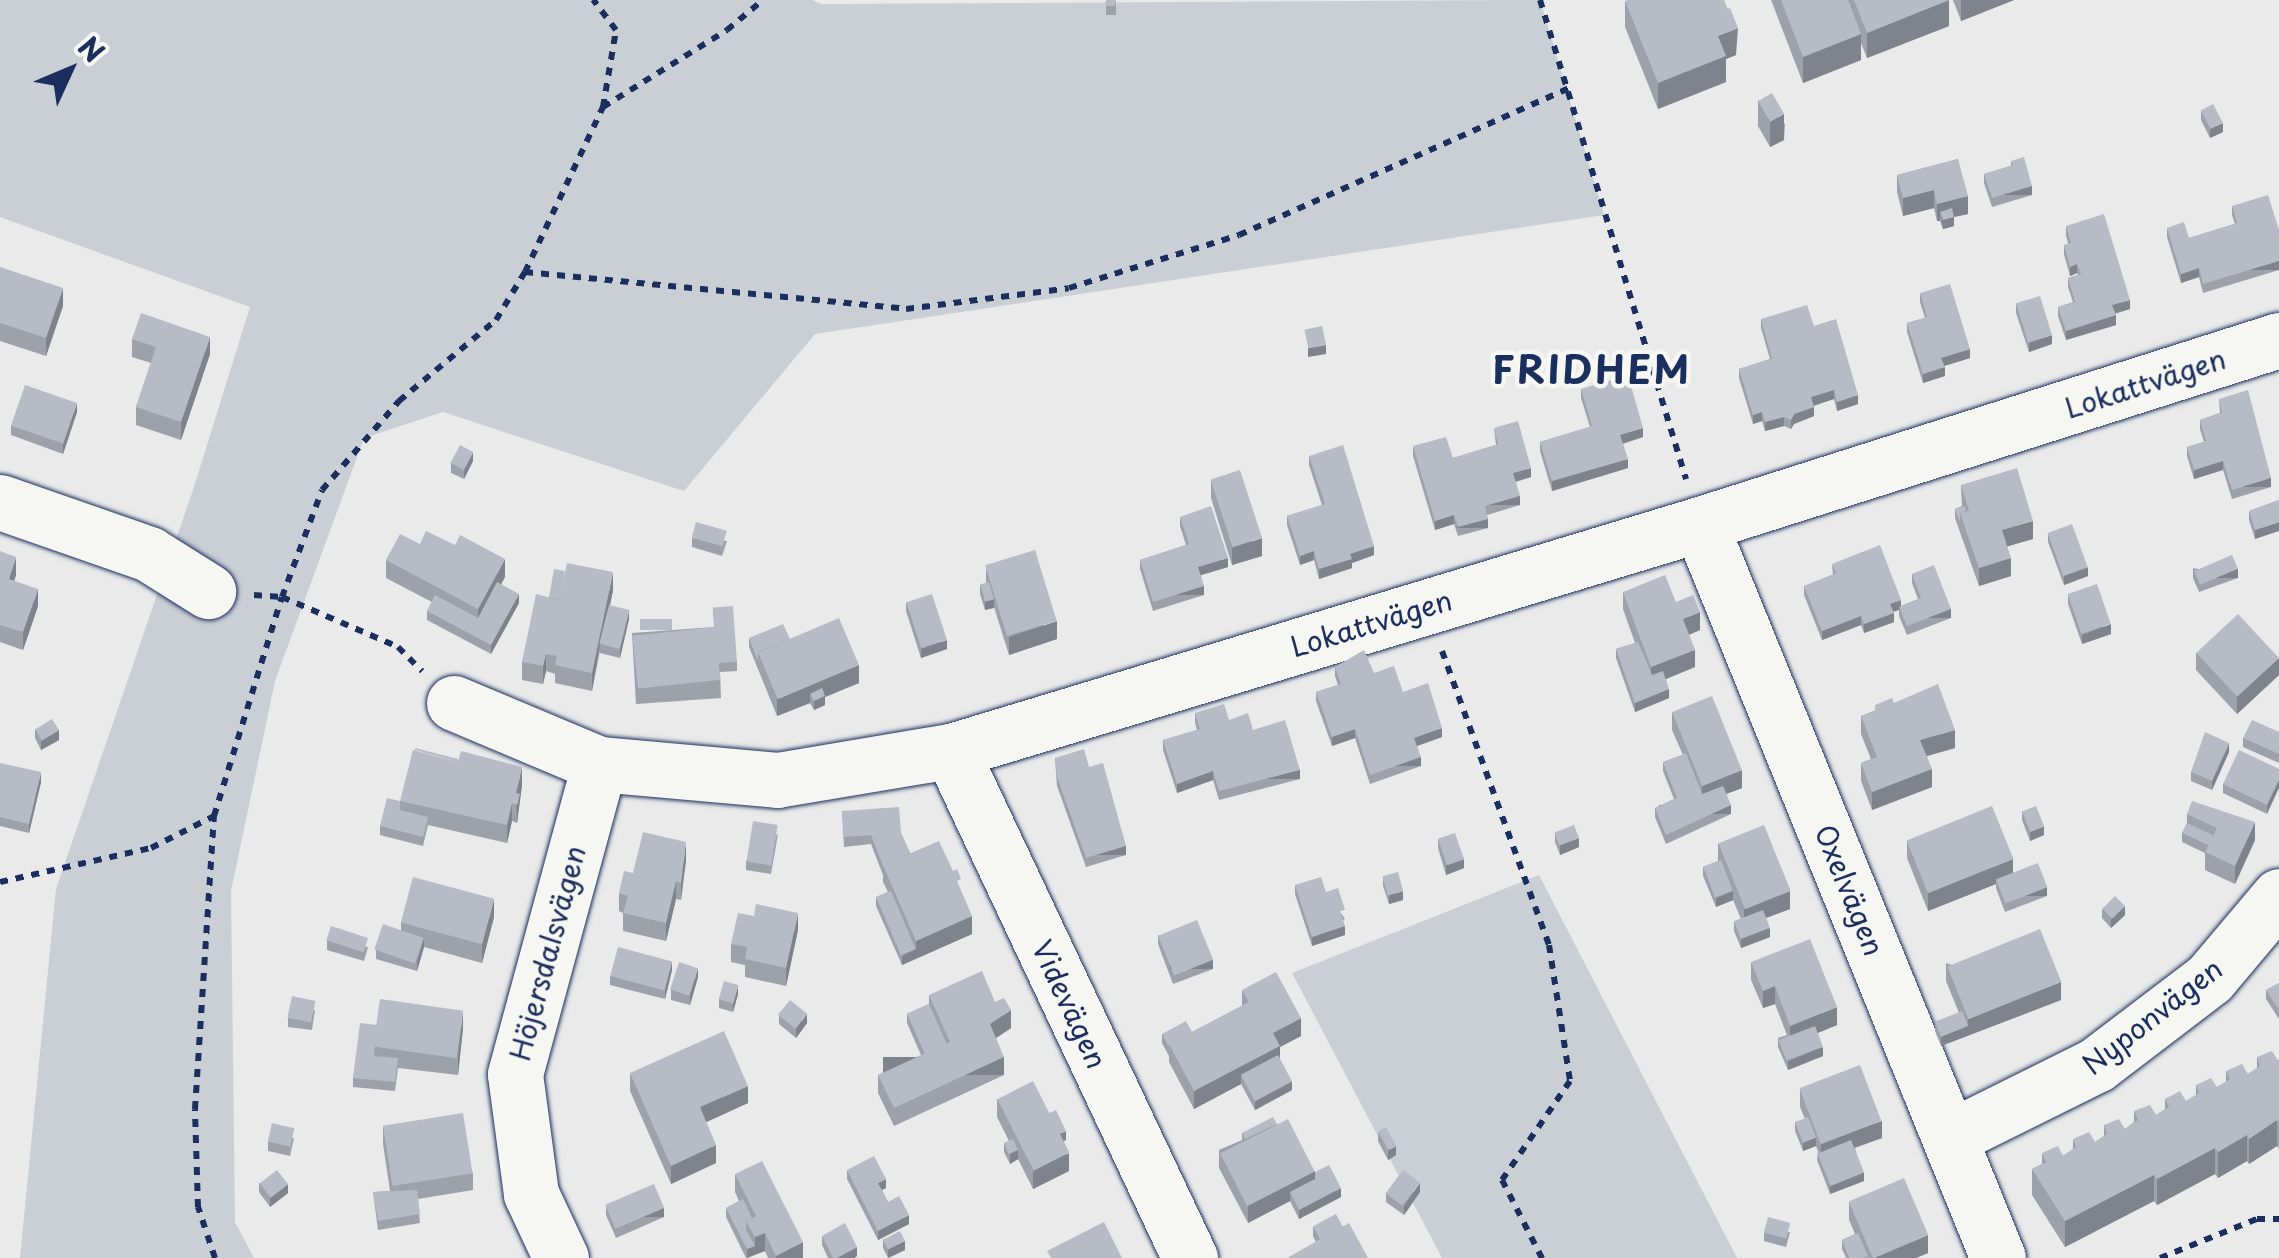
<!DOCTYPE html>
<html>
<head>
<meta charset="utf-8">
<style>
  body { margin:0 }
  #map { position:relative; width:2279px; height:1258px; overflow:hidden; background:#e9eae9; font-family:"Playpen Sans",sans-serif }
  div>[style] { position:absolute }
  .green>* { inset:0; background:#caced5 }
  .path>* { height:6px; margin-top:-3px; transform-origin:0; background:repeating-linear-gradient(90deg,#1b2f5e 0 8px,transparent 0 16px) }
  .roads { filter:drop-shadow(0 0 2px #1b2f5e) drop-shadow(0 0 2px #1b2f5e) }
  .minor>* { height:55px; margin:-27.5px; padding:0 27.5px; transform-origin:27.5px; border-radius:27.5px; background:#f6f6f2 }
  .wall>* { inset:0; background:#9da1aa; transform-origin:0 0 }
  .shaded-wall>* { inset:0; background:#7f838b; transform-origin:0 0 }
  .building>* { inset:0; background:#b6bbc6; transform-origin:0 0 }
  span { translate:-50% -50%; white-space:nowrap; text-align:center; line-height:1.15; -webkit-text-stroke:9px #f6f6f2; paint-order:stroke }
  .street-label { font-size:28px; color:#1b2f5e }
  .district-label { font-size:38px; color:#1b2f5e; font-weight:700; letter-spacing:2.5px }
  .north { position:absolute; left:20px; top:20px; width:100px; height:100px; -webkit-text-stroke:8px #f6f6f2; paint-order:stroke; rotate:46deg; font-size:28px; font-weight:700; line-height:40px; text-align:center; color:#1b2f5e }
  .north::after { content:''; display:block; margin:auto; width:35px; height:45px; background:#1b2f5e; clip-path:polygon(50% 0,100% 100%,50% 72%,0 100%) }
</style>
</head>
<body>
<div id="map">
  <div class="green">
    <div style="clip-path:polygon(0 0,812px 0,821px 4px,1540px 0,1604px 215px,815px 334px,684px 491px,443px 412px,364px 438px,275px 681px,231px 891px,235px 1222px,254px 1258px,20px 1258px,56px 889px,194px 487px,250px 307px,0 217px)"></div>
    <div style="clip-path:polygon(1539px 875px,1737px 1258px,1442px 1258px,1292px 973px)"></div>
  </div>
  <div class="path">
    <div style="left:1540px;top:0;width:501px;rotate:73.05deg"></div>
    <div style="left:603px;top:107px;width:146px;rotate:-31.8deg"></div>
    <div style="left:727px;top:30px;width:47px;rotate:-39.8deg"></div>
    <div style="left:525px;top:272px;width:383px;rotate:5.5deg"></div>
    <div style="left:906px;top:309px;width:164px;rotate:-7.3deg"></div>
    <div style="left:1069px;top:288px;width:178px;rotate:-17.3deg"></div>
    <div style="left:1239px;top:235px;width:361px;rotate:-24deg"></div>
    <div style="left:254px;top:595px;width:28px;rotate:4deg"></div>
    <div style="left:282px;top:597px;width:126px;rotate:23.3deg"></div>
    <div style="left:398px;top:647px;width:34px;rotate:45deg"></div>
    <div style="left:1442px;top:651px;width:313px;rotate:70deg"></div>
    <div style="left:1549px;top:945px;width:138px;rotate:81.2deg"></div>
    <div style="left:1570px;top:1081px;width:120px;rotate:124.5deg"></div>
    <div style="left:1502px;top:1180px;width:88px;rotate:62.9deg"></div>
    <div style="left:0;top:882px;width:155px;rotate:-12.7deg"></div>
    <div style="left:151px;top:848px;width:71px;rotate:-26.9deg"></div>
    <div style="left:215px;top:1258px;width:54px;rotate:-108.4deg"></div>
    <div style="left:198px;top:1207px;width:98px;rotate:-91.8deg"></div>
    <div style="left:195px;top:1109px;width:294px;rotate:-86.3deg"></div>
    <div style="left:214px;top:816px;width:229px;rotate:-72.8deg"></div>
    <div style="left:282px;top:597px;width:114px;rotate:-69.5deg"></div>
    <div style="left:322px;top:490px;width:118px;rotate:-49.1deg"></div>
    <div style="left:399px;top:401px;width:126px;rotate:-39.9deg"></div>
    <div style="left:496px;top:320px;width:56px;rotate:-58.9deg"></div>
    <div style="left:525px;top:272px;width:183px;rotate:-64.7deg"></div>
    <div style="left:603px;top:107px;width:78px;rotate:-80.4deg"></div>
    <div style="left:616px;top:30px;width:38px;rotate:-127deg"></div>
    <div style="left:2160px;top:1258px;width:105px;rotate:-21.9deg"></div>
    <div style="left:2257px;top:1219px;width:22px"></div>
  </div>
  <div class="roads">
    <div class="minor">
      <div style="left:0;top:502px;width:158px;rotate:19.2deg"></div>
      <div style="left:149px;top:554px;width:70px;rotate:32.1deg"></div>
      <div style="left:1700px;top:524px;width:792px;rotate:67.9deg"></div>
      <div style="left:454px;top:703px;width:157px;rotate:22.8deg"></div>
      <div style="left:599px;top:764px;width:179px;rotate:5.1deg"></div>
      <div style="left:777px;top:780px;width:176px;rotate:-9.5deg"></div>
      <div style="left:951px;top:751px;width:783px;rotate:-16.86deg"></div>
      <div style="left:1700px;top:524px;width:608px;rotate:-17.63deg"></div>
      <div style="left:951px;top:751px;width:561px;rotate:64.76deg"></div>
      <div style="left:1951px;top:1137px;width:162px;rotate:-26.4deg"></div>
      <div style="left:2096px;top:1065px;width:143px;rotate:-37.3deg"></div>
      <div style="left:2210px;top:978px;width:107px;rotate:-49.9deg"></div>
      <div style="left:561px;top:1258px;width:71px;rotate:-115.1deg"></div>
      <div style="left:531px;top:1194px;width:121px;rotate:-97.6deg"></div>
      <div style="left:515px;top:1074px;width:321px;rotate:-74.8deg"></div>
    </div>
  </div>
  <div class="wall">
    <div style="left:1106px;top:0;width:10px;height:15px"></div>
    <div style="clip-path:polygon(1771px 0,1949px 0,1949px 26px,1867px 58px,1861px 43px,1861px 60px,1803px 83px)"></div>
    <div style="clip-path:polygon(1953px 0,2014px 0,1961px 21px)"></div>
    <div style="clip-path:polygon(1625px 1px,1738px 37px,1736px 37px,1736px 55px,1726px 59px,1726px 82px,1658px 109px,1625px 27px)"></div>
    <div style="clip-path:polygon(1758px 100px,1785px 124px,1784px 140px,1770px 147px,1758px 126px)"></div>
    <div style="clip-path:polygon(2201px 111px,2223px 132px,2210px 138px,2201px 120px)"></div>
    <div style="clip-path:polygon(1958px 159px,1968px 214px,1954px 217px,1954px 226px,1943px 229px,1940px 221px,1937px 221px,1934px 208px,1903px 216px,1897px 192px,1897px 175px)"></div>
    <div style="clip-path:polygon(2011px 161px,2032px 195px,1992px 207px,1984px 183px,1984px 174px,2011px 166px)"></div>
    <div style="clip-path:polygon(2232px 206px,2279px 230px,2279px 270px,2203px 293px,2199px 277px,2181px 283px,2167px 237px,2167px 228px,2189px 238px,2235px 224px,2232px 215px)"></div>
    <div style="clip-path:polygon(2066px 226px,2130px 309px,2115px 314px,2116px 325px,2066px 340px,2058px 316px,2058px 307px,2073px 302px,2068px 287px,2068px 278px,2078px 275px,2077px 273px,2070px 276px,2064px 254px,2064px 245px,2068px 244px,2066px 235px)"></div>
    <div style="clip-path:polygon(0 267px,63px 306px,46px 356px,0 341px)"></div>
    <div style="clip-path:polygon(1920px 293px,1970px 358px,1944px 366px,1945px 376px,1923px 383px,1907px 332px,1907px 323px,1925px 318px,1920px 302px)"></div>
    <div style="clip-path:polygon(2016px 304px,2052px 344px,2029px 352px,2016px 313px)"></div>
    <div style="clip-path:polygon(1761px 319px,1814px 326px,1858px 404px,1837px 411px,1834px 399px,1814px 406px,1814px 416px,1794px 424px,1791px 429px,1784px 426px,1765px 431px,1762px 421px,1753px 424px,1739px 378px,1739px 369px,1770px 359px,1761px 328px)"></div>
    <div style="clip-path:polygon(132px 339px,210px 354px,181px 440px,136px 425px,136px 407px,151px 363px,132px 357px)"></div>
    <div style="clip-path:polygon(1581px 389px,1643px 437px,1623px 444px,1628px 468px,1552px 491px,1540px 451px,1540px 442px,1590px 427px,1581px 398px)"></div>
    <div style="clip-path:polygon(2219px 399px,2271px 487px,2232px 499px,2223px 470px,2194px 479px,2187px 456px,2187px 447px,2204px 442px,2200px 429px,2200px 420px,2220px 413px)"></div>
    <div style="clip-path:polygon(77px 412px,63px 454px,11px 435px,11px 426px)"></div>
    <div style="clip-path:polygon(1494px 428px,1531px 477px,1516px 482px,1520px 505px,1487px 515px,1488px 528px,1458px 536px,1454px 524px,1435px 530px,1413px 456px,1413px 446px,1453px 458px,1496px 445px)"></div>
    <div style="clip-path:polygon(1309px 456px,1374px 555px,1352px 563px,1352px 568px,1319px 579px,1314px 560px,1300px 565px,1287px 525px,1287px 516px,1322px 505px,1309px 465px)"></div>
    <div style="clip-path:polygon(473px 461px,464px 479px,451px 473px,451px 463px)"></div>
    <div style="clip-path:polygon(1211px 480px,1262px 556px,1232px 565px,1211px 498px)"></div>
    <div style="clip-path:polygon(1961px 485px,2033px 539px,2007px 546px,2011px 576px,1979px 586px,1955px 518px,1955px 509px,1962px 506px)"></div>
    <div style="clip-path:polygon(2279px 500px,2255px 539px,2249px 520px,2249px 511px)"></div>
    <div style="clip-path:polygon(1180px 517px,1228px 567px,1201px 575px,1204px 595px,1153px 611px,1140px 569px,1140px 560px,1186px 545px,1180px 526px)"></div>
    <div style="clip-path:polygon(2048px 533px,2088px 576px,2064px 585px,2048px 542px)"></div>
    <div style="clip-path:polygon(692px 538px,727px 541px,722px 556px,692px 547px)"></div>
    <div style="clip-path:polygon(420px 544px,505px 577px,501px 584px,519px 603px,491px 654px,427px 620px,427px 611px,432px 602px,386px 578px,386px 560px)"></div>
    <div style="clip-path:polygon(0 551px,16px 575px,14px 581px,38px 606px,23px 650px,0 642px)"></div>
    <div style="clip-path:polygon(1832px 564px,1901px 606px,1918px 599px,1912px 583px,1912px 574px,1951px 618px,1907px 635px,1899px 616px,1899px 610px,1893px 612px,1894px 622px,1864px 633px,1861px 625px,1822px 640px,1804px 595px,1804px 586px,1833px 575px)"></div>
    <div style="clip-path:polygon(986px 566px,1057px 639px,1009px 655px,994px 607px,985px 610px,980px 594px,980px 585px,986px 583px)"></div>
    <div style="clip-path:polygon(2193px 568px,2238px 578px,2199px 592px,2193px 578px)"></div>
    <div style="clip-path:polygon(613px 590px,610px 605px,629px 619px,620px 658px,600px 653px,600px 651px,592px 691px,555px 683px,555px 674px,546px 671px,543px 684px,522px 680px,522px 662px,548px 597px)"></div>
    <div style="clip-path:polygon(1623px 592px,1676px 602px,1700px 630px,1689px 635px,1695px 667px,1666px 679px,1669px 698px,1635px 712px,1616px 658px,1616px 649px,1635px 643px,1623px 609px)"></div>
    <div style="clip-path:polygon(2068px 595px,2111px 634px,2082px 644px,2068px 604px)"></div>
    <div style="clip-path:polygon(906px 602px,947px 649px,921px 658px,906px 611px)"></div>
    <div style="clip-path:polygon(713px 607px,737px 662px,737px 671px,720px 672px,721px 698px,636px 704px,632px 633px,714px 627px)"></div>
    <div style="clip-path:polygon(749px 638px,790px 639px,859px 683px,825px 697px,825px 705px,814px 710px,810px 703px,777px 716px,749px 647px)"></div>
    <div style="clip-path:polygon(2196px 653px,2279px 675px,2237px 714px,2196px 670px)"></div>
    <div style="clip-path:polygon(1335px 667px,1374px 673px,1403px 692px,1442px 737px,1417px 746px,1421px 766px,1370px 784px,1355px 738px,1332px 746px,1316px 701px,1316px 692px,1338px 685px,1335px 676px)"></div>
    <div style="clip-path:polygon(1894px 703px,1955px 748px,1927px 756px,1932px 787px,1872px 810px,1861px 781px,1861px 763px,1871px 759px,1861px 734px,1861px 716px)"></div>
    <div style="clip-path:polygon(1672px 712px,1742px 788px,1726px 794px,1731px 814px,1666px 844px,1655px 817px,1655px 808px,1674px 799px,1663px 771px,1663px 762px,1683px 755px,1672px 730px)"></div>
    <div style="clip-path:polygon(1195px 713px,1229px 720px,1253px 730px,1300px 779px,1219px 800px,1213px 780px,1177px 793px,1163px 750px,1163px 740px,1197px 730px,1195px 722px)"></div>
    <div style="clip-path:polygon(35px 729px,59px 740px,41px 750px,35px 738px)"></div>
    <div style="clip-path:polygon(2279px 732px,2279px 763px,2243px 747px,2243px 738px)"></div>
    <div style="clip-path:polygon(2229px 752px,2212px 790px,2191px 781px,2191px 772px)"></div>
    <div style="clip-path:polygon(1055px 758px,1089px 767px,1126px 855px,1086px 867px,1057px 786px)"></div>
    <div style="clip-path:polygon(0 763px,41px 782px,29px 833px,0 826px)"></div>
    <div style="clip-path:polygon(2279px 769px,2267px 814px,2223px 793px,2223px 784px)"></div>
    <div style="clip-path:polygon(522px 785px,517px 823px,512px 821px,507px 843px,428px 825px,423px 846px,380px 835px,380px 826px,400px 801px)"></div>
    <div style="clip-path:polygon(842px 811px,901px 833px,910px 853px,961px 892px,972px 934px,902px 965px,876px 906px,876px 897px,888px 892px,883px 882px,883px 875px,871px 844px,844px 847px)"></div>
    <div style="clip-path:polygon(2022px 811px,2044px 835px,2030px 841px,2022px 820px)"></div>
    <div style="clip-path:polygon(2187px 814px,2255px 840px,2235px 884px,2205px 870px,2205px 853px,2182px 842px,2182px 833px,2187px 823px)"></div>
    <div style="clip-path:polygon(1555px 833px,1579px 847px,1560px 855px,1555px 842px)"></div>
    <div style="clip-path:polygon(778px 834px,771px 874px,746px 870px,746px 861px)"></div>
    <div style="clip-path:polygon(1438px 839px,1464px 868px,1446px 875px,1438px 848px)"></div>
    <div style="clip-path:polygon(1907px 840px,2013px 873px,2047px 896px,2005px 912px,1996px 888px,1996px 884px,1928px 911px,1907px 858px)"></div>
    <div style="clip-path:polygon(1718px 843px,1790px 909px,1766px 918px,1770px 937px,1741px 948px,1734px 931px,1734px 922px,1741px 919px,1733px 900px,1716px 907px,1703px 876px,1703px 867px,1718px 861px)"></div>
    <div style="clip-path:polygon(686px 860px,681px 900px,676px 899px,666px 941px,623px 931px,623px 913px,619px 911px,619px 893px,633px 873px)"></div>
    <div style="clip-path:polygon(1383px 877px,1403px 900px,1389px 904px,1383px 886px)"></div>
    <div style="clip-path:polygon(1295px 885px,1326px 892px,1345px 919px,1343px 920px,1345px 935px,1312px 946px,1295px 894px)"></div>
    <div style="clip-path:polygon(2102px 909px,2125px 915px,2111px 928px,2102px 918px)"></div>
    <div style="clip-path:polygon(494px 917px,482px 963px,424px 947px,417px 971px,376px 959px,376px 950px,401px 930px,401px 922px)"></div>
    <div style="clip-path:polygon(798px 930px,786px 986px,745px 977px,745px 965px,731px 962px,731px 944px)"></div>
    <div style="clip-path:polygon(1158px 935px,1213px 969px,1173px 984px,1158px 944px)"></div>
    <div style="clip-path:polygon(327px 940px,368px 947px,364px 961px,327px 950px)"></div>
    <div style="clip-path:polygon(1751px 962px,1837px 1025px,1818px 1033px,1823px 1056px,1788px 1070px,1778px 1047px,1778px 1038px,1787px 1035px,1775px 1004px,1763px 1008px,1751px 980px)"></div>
    <div style="clip-path:polygon(1946px 963px,2061px 1000px,1941px 1046px,1935px 1031px,1935px 1022px,1959px 1013px,1946px 981px)"></div>
    <div style="clip-path:polygon(672px 970px,665px 999px,610px 985px,610px 976px)"></div>
    <div style="clip-path:polygon(698px 977px,690px 1005px,671px 1000px,671px 990px)"></div>
    <div style="clip-path:polygon(2279px 983px,2279px 1019px,2266px 999px,2266px 990px)"></div>
    <div style="clip-path:polygon(1242px 990px,1301px 1036px,1280px 1047px,1280px 1060px,1292px 1090px,1255px 1110px,1241px 1084px,1194px 1109px,1169px 1062px,1169px 1056px,1162px 1043px,1162px 1034px,1192px 1032px,1242px 1006px)"></div>
    <div style="clip-path:polygon(738px 994px,733px 1012px,719px 1008px,719px 999px)"></div>
    <div style="clip-path:polygon(929px 995px,995px 1002px,1011px 1028px,996px 1038px,1004px 1075px,894px 1126px,878px 1093px,878px 1075px,921px 1055px,907px 1023px,907px 1014px,929px 1004px)"></div>
    <div style="clip-path:polygon(315px 1010px,312px 1030px,288px 1027px,288px 1018px)"></div>
    <div style="clip-path:polygon(779px 1015px,807px 1023px,796px 1038px,779px 1024px)"></div>
    <div style="clip-path:polygon(377px 1025px,463px 1028px,458px 1075px,398px 1068px,395px 1091px,353px 1087px,353px 1078px)"></div>
    <div style="clip-path:polygon(2257px 1057px,2279px 1060px,2279px 1149px,2277px 1146px,2249px 1164px,2247px 1161px,2218px 1178px,2215px 1174px,2157px 1205px,2154px 1201px,2065px 1247px,2032px 1195px,2032px 1169px,2042px 1164px,2042px 1153px,2063px 1156px,2073px 1149px,2073px 1139px,2095px 1142px,2104px 1136px,2104px 1125px,2125px 1129px,2134px 1122px,2134px 1111px,2156px 1115px,2165px 1109px,2165px 1099px,2186px 1101px,2196px 1095px,2196px 1085px,2217px 1087px,2226px 1082px,2226px 1071px,2248px 1074px,2257px 1068px)"></div>
    <div style="clip-path:polygon(630px 1073px,748px 1103px,706px 1122px,716px 1163px,671px 1184px,630px 1091px)"></div>
    <div style="clip-path:polygon(1800px 1089px,1882px 1138px,1855px 1148px,1864px 1181px,1830px 1194px,1817px 1160px,1818px 1151px,1816px 1146px,1803px 1151px,1795px 1131px,1795px 1122px,1805px 1119px,1800px 1107px)"></div>
    <div style="clip-path:polygon(997px 1099px,1049px 1113px,1066px 1140px,1063px 1141px,1069px 1171px,1033px 1189px,1018px 1159px,1010px 1164px,1004px 1152px,1004px 1143px,1009px 1141px,997px 1117px)"></div>
    <div style="clip-path:polygon(1277px 1124px,1315px 1172px,1341px 1197px,1299px 1219px,1290px 1201px,1248px 1223px,1219px 1168px,1219px 1150px,1242px 1140px,1242px 1133px)"></div>
    <div style="clip-path:polygon(383px 1126px,473px 1173px,473px 1190px,418px 1199px,420px 1223px,378px 1230px,373px 1192px,390px 1191px,383px 1144px)"></div>
    <div style="clip-path:polygon(1378px 1132px,1396px 1155px,1388px 1160px,1378px 1141px)"></div>
    <div style="clip-path:polygon(294px 1138px,290px 1156px,268px 1151px,268px 1142px)"></div>
    <div style="clip-path:polygon(847px 1170px,886px 1188px,882px 1190px,888px 1202px,909px 1224px,878px 1240px,847px 1179px)"></div>
    <div style="clip-path:polygon(735px 1174px,803px 1258px,768px 1258px,765px 1251px,746px 1258px,726px 1217px,726px 1208px,739px 1201px,735px 1192px)"></div>
    <div style="clip-path:polygon(259px 1183px,288px 1193px,270px 1207px,259px 1192px)"></div>
    <div style="clip-path:polygon(1420px 1192px,1404px 1215px,1386px 1202px,1386px 1193px)"></div>
    <div style="clip-path:polygon(1849px 1202px,1928px 1253px,1916px 1258px,1846px 1258px,1842px 1249px,1842px 1240px,1855px 1234px,1849px 1220px)"></div>
    <div style="clip-path:polygon(606px 1206px,664px 1217px,616px 1238px,606px 1215px)"></div>
    <div style="clip-path:polygon(1313px 1227px,1343px 1227px,1316px 1242px,1313px 1236px)"></div>
    <div style="clip-path:polygon(1764px 1232px,1790px 1232px,1786px 1247px,1764px 1241px)"></div>
    <div style="clip-path:polygon(822px 1236px,857px 1256px,854px 1258px,828px 1258px,822px 1245px)"></div>
    <div style="clip-path:polygon(883px 1239px,905px 1250px,888px 1258px,883px 1248px)"></div>
  </div>
  <div class="shaded-wall">
    <div style="clip-path:polygon(1949px 0,1949px 26px,1867px 58px,1867px 33px)"></div>
    <div style="clip-path:polygon(1961px 0,2014px 0,1961px 21px)"></div>
    <div style="clip-path:polygon(1738px 28px,1736px 55px,1726px 59px,1726px 82px,1658px 109px,1658px 83px,1718px 36px)"></div>
    <div style="clip-path:polygon(1861px 34px,1861px 60px,1803px 83px,1803px 57px)"></div>
    <div style="clip-path:polygon(1784px 114px,1784px 140px,1770px 147px,1770px 122px)"></div>
    <div style="clip-path:polygon(2223px 123px,2223px 132px,2210px 138px,2210px 129px)"></div>
    <div style="left:2032px;top:186px;width:9px;height:42px;rotate:90deg"></div>
    <div style="clip-path:polygon(1934px 190px,1934px 208px,1903px 216px,1903px 198px)"></div>
    <div style="clip-path:polygon(1968px 196px,1968px 214px,1954px 217px,1954px 226px,1943px 229px,1940px 212px,1940px 221px,1937px 221px,1937px 204px)"></div>
    <div style="left:2279px;top:261px;width:9px;height:79px;rotate:90deg"></div>
    <div style="clip-path:polygon(2077px 264px,2077px 273px,2070px 276px,2070px 267px)"></div>
    <div style="clip-path:polygon(2199px 268px,2199px 277px,2181px 283px,2181px 274px)"></div>
    <div style="clip-path:polygon(63px 288px,63px 306px,46px 356px,46px 338px)"></div>
    <div style="clip-path:polygon(2130px 300px,2130px 309px,2112px 314px,2112px 305px)"></div>
    <div style="clip-path:polygon(2116px 315px,2116px 325px,2066px 340px,2066px 331px)"></div>
    <div style="clip-path:polygon(2052px 335px,2052px 344px,2029px 352px,2029px 343px)"></div>
    <div style="clip-path:polygon(210px 337px,210px 354px,181px 440px,181px 422px)"></div>
    <div style="clip-path:polygon(1326px 345px,1326px 354px,1308px 357px,1308px 348px)"></div>
    <div style="clip-path:polygon(1970px 349px,1970px 358px,1941px 367px,1941px 358px)"></div>
    <div style="clip-path:polygon(1945px 367px,1945px 376px,1923px 383px,1923px 374px)"></div>
    <div style="clip-path:polygon(1834px 390px,1834px 399px,1811px 406px,1811px 397px)"></div>
    <div style="clip-path:polygon(1858px 395px,1858px 404px,1837px 411px,1837px 402px)"></div>
    <div style="clip-path:polygon(77px 403px,77px 412px,63px 454px,63px 445px)"></div>
    <div style="clip-path:polygon(1814px 407px,1814px 416px,1794px 424px,1791px 429px,1791px 420px,1794px 414px)"></div>
    <div style="clip-path:polygon(1762px 412px,1762px 421px,1753px 424px,1753px 415px)"></div>
    <div style="clip-path:polygon(1784px 417px,1784px 426px,1765px 431px,1765px 422px)"></div>
    <div style="clip-path:polygon(1643px 428px,1643px 437px,1620px 444px,1620px 435px)"></div>
    <div style="clip-path:polygon(473px 452px,473px 461px,464px 479px,464px 470px)"></div>
    <div style="clip-path:polygon(1628px 459px,1628px 468px,1552px 491px,1552px 481px)"></div>
    <div style="clip-path:polygon(2223px 461px,2223px 470px,2194px 479px,2194px 470px)"></div>
    <div style="clip-path:polygon(1531px 468px,1531px 477px,1513px 482px,1513px 473px)"></div>
    <div style="left:2271px;top:478px;width:9px;height:41px;rotate:90deg"></div>
    <div style="left:1520px;top:496px;width:9px;height:36px;rotate:90deg"></div>
    <div style="clip-path:polygon(1454px 515px,1454px 524px,1435px 530px,1435px 521px)"></div>
    <div style="left:1488px;top:519px;width:9px;height:31px;rotate:90deg"></div>
    <div style="clip-path:polygon(2033px 521px,2033px 539px,2002px 548px,2002px 530px)"></div>
    <div style="clip-path:polygon(2279px 522px,2279px 531px,2255px 539px,2255px 530px)"></div>
    <div style="clip-path:polygon(1262px 538px,1262px 556px,1232px 565px,1232px 548px)"></div>
    <div style="clip-path:polygon(1374px 546px,1374px 555px,1352px 563px,1352px 568px,1319px 579px,1319px 569px,1350px 554px)"></div>
    <div style="clip-path:polygon(1314px 551px,1314px 560px,1300px 565px,1300px 556px)"></div>
    <div style="clip-path:polygon(16px 557px,16px 575px,9px 597px,9px 579px)"></div>
    <div style="clip-path:polygon(1228px 558px,1228px 567px,1198px 576px,1198px 567px)"></div>
    <div style="clip-path:polygon(2011px 558px,2011px 576px,1979px 586px,1979px 568px)"></div>
    <div style="clip-path:polygon(505px 559px,505px 577px,478px 627px,478px 609px)"></div>
    <div style="clip-path:polygon(2088px 567px,2088px 576px,2064px 585px,2064px 576px)"></div>
    <div style="left:2238px;top:569px;width:9px;height:41px;rotate:90deg"></div>
    <div style="clip-path:polygon(613px 572px,613px 590px,602px 645px,600px 644px,592px 691px,592px 673px)"></div>
    <div style="left:1204px;top:586px;width:9px;height:53px;rotate:90deg"></div>
    <div style="clip-path:polygon(38px 589px,38px 606px,23px 650px,23px 632px)"></div>
    <div style="clip-path:polygon(519px 594px,519px 603px,491px 654px,491px 645px)"></div>
    <div style="clip-path:polygon(994px 599px,994px 608px,985px 610px,985px 601px)"></div>
    <div style="clip-path:polygon(1901px 600px,1901px 609px,1890px 613px,1890px 604px)"></div>
    <div style="left:1951px;top:609px;width:9px;height:47px;rotate:90deg"></div>
    <div style="clip-path:polygon(629px 610px,629px 619px,620px 658px,620px 649px)"></div>
    <div style="clip-path:polygon(1700px 612px,1700px 630px,1683px 637px,1683px 619px)"></div>
    <div style="clip-path:polygon(1894px 613px,1894px 622px,1864px 633px,1864px 624px)"></div>
    <div style="clip-path:polygon(1861px 616px,1861px 625px,1822px 640px,1822px 631px)"></div>
    <div style="clip-path:polygon(1057px 621px,1057px 639px,1009px 655px,1009px 637px)"></div>
    <div style="clip-path:polygon(2111px 624px,2111px 634px,2082px 644px,2082px 635px)"></div>
    <div style="clip-path:polygon(947px 640px,947px 649px,921px 658px,921px 649px)"></div>
    <div style="clip-path:polygon(1695px 650px,1695px 667px,1651px 685px,1651px 667px)"></div>
    <div style="clip-path:polygon(546px 654px,546px 671px,543px 684px,543px 666px)"></div>
    <div style="clip-path:polygon(2279px 658px,2279px 675px,2237px 714px,2237px 696px)"></div>
    <div style="clip-path:polygon(859px 665px,859px 683px,825px 697px,825px 705px,814px 710px,814px 701px,810px 694px,810px 703px,777px 716px,777px 698px)"></div>
    <div style="clip-path:polygon(1669px 689px,1669px 698px,1635px 712px,1635px 703px)"></div>
    <div style="clip-path:polygon(1442px 728px,1442px 737px,1414px 747px,1414px 738px)"></div>
    <div style="clip-path:polygon(1355px 729px,1355px 738px,1332px 746px,1332px 737px)"></div>
    <div style="clip-path:polygon(59px 730px,59px 740px,41px 750px,41px 741px)"></div>
    <div style="clip-path:polygon(1955px 730px,1955px 748px,1920px 758px,1920px 740px)"></div>
    <div style="clip-path:polygon(2229px 743px,2229px 752px,2212px 790px,2212px 781px)"></div>
    <div style="left:1421px;top:757px;width:9px;height:54px;rotate:90deg"></div>
    <div style="clip-path:polygon(522px 767px,522px 785px,517px 823px,516px 793px)"></div>
    <div style="clip-path:polygon(1932px 769px,1932px 787px,1872px 810px,1872px 792px)"></div>
    <div style="left:1300px;top:770px;width:9px;height:84px;rotate:90deg"></div>
    <div style="clip-path:polygon(1742px 770px,1742px 788px,1702px 803px,1702px 785px)"></div>
    <div style="clip-path:polygon(1213px 771px,1213px 780px,1177px 793px,1177px 784px)"></div>
    <div style="clip-path:polygon(41px 772px,41px 782px,29px 833px,29px 824px)"></div>
    <div style="clip-path:polygon(2279px 779px,2279px 788px,2267px 814px,2267px 805px)"></div>
    <div style="clip-path:polygon(512px 803px,512px 821px,507px 843px,507px 825px)"></div>
    <div style="left:1731px;top:805px;width:9px;height:72px;rotate:90deg"></div>
    <div style="clip-path:polygon(2255px 822px,2255px 840px,2235px 884px,2235px 866px)"></div>
    <div style="clip-path:polygon(2044px 826px,2044px 835px,2030px 841px,2030px 832px)"></div>
    <div style="clip-path:polygon(1579px 838px,1579px 847px,1560px 855px,1560px 845px)"></div>
    <div style="clip-path:polygon(686px 842px,686px 860px,681px 900px,681px 883px)"></div>
    <div style="left:1126px;top:846px;width:9px;height:42px;rotate:90deg"></div>
    <div style="clip-path:polygon(1464px 859px,1464px 868px,1446px 875px,1446px 865px)"></div>
    <div style="clip-path:polygon(2013px 859px,2013px 877px,1996px 879px,1996px 884px,1928px 911px,1928px 893px)"></div>
    <div style="clip-path:polygon(676px 881px,676px 899px,666px 941px,666px 923px)"></div>
    <div style="left:2047px;top:887px;width:9px;height:45px;rotate:90deg"></div>
    <div style="clip-path:polygon(1403px 891px,1403px 900px,1389px 904px,1389px 895px)"></div>
    <div style="clip-path:polygon(1733px 891px,1733px 900px,1716px 907px,1716px 898px)"></div>
    <div style="clip-path:polygon(1790px 891px,1790px 909px,1744px 926px,1744px 909px)"></div>
    <div style="clip-path:polygon(494px 899px,494px 917px,482px 963px,482px 945px)"></div>
    <div style="clip-path:polygon(2125px 906px,2125px 915px,2111px 928px,2111px 919px)"></div>
    <div style="clip-path:polygon(798px 913px,798px 930px,786px 986px,786px 968px)"></div>
    <div style="clip-path:polygon(972px 916px,972px 934px,902px 965px,902px 956px,916px 949px,916px 941px)"></div>
    <div style="clip-path:polygon(1345px 926px,1345px 935px,1312px 946px,1312px 937px)"></div>
    <div style="clip-path:polygon(1770px 928px,1770px 937px,1741px 948px,1741px 939px)"></div>
    <div style="clip-path:polygon(424px 938px,424px 947px,417px 971px,417px 961px)"></div>
    <div style="left:1213px;top:960px;width:9px;height:43px;rotate:90deg"></div>
    <div style="clip-path:polygon(672px 961px,672px 970px,665px 999px,665px 990px)"></div>
    <div style="clip-path:polygon(698px 968px,698px 977px,690px 1005px,690px 996px)"></div>
    <div style="clip-path:polygon(2061px 982px,2061px 1000px,1941px 1046px,1941px 1037px,1968px 1026px,1968px 1018px)"></div>
    <div style="clip-path:polygon(738px 985px,738px 994px,733px 1012px,733px 1003px)"></div>
    <div style="clip-path:polygon(1775px 986px,1775px 1004px,1763px 1008px,1763px 991px)"></div>
    <div style="clip-path:polygon(1837px 1007px,1837px 1025px,1790px 1044px,1790px 1026px)"></div>
    <div style="clip-path:polygon(463px 1010px,463px 1028px,458px 1075px,458px 1057px)"></div>
    <div style="clip-path:polygon(1011px 1010px,1011px 1028px,990px 1042px,990px 1024px)"></div>
    <div style="clip-path:polygon(807px 1014px,807px 1023px,796px 1038px,796px 1029px)"></div>
    <div style="clip-path:polygon(1301px 1018px,1301px 1036px,1280px 1047px,1280px 1063px,1241px 1075px,1241px 1084px,1194px 1109px,1194px 1091px,1273px 1033px)"></div>
    <div style="clip-path:polygon(1823px 1047px,1823px 1056px,1788px 1070px,1788px 1061px)"></div>
    <div style="left:1004px;top:1057px;width:18px;height:121px;rotate:90deg"></div>
    <div style="clip-path:polygon(1292px 1081px,1292px 1090px,1255px 1110px,1255px 1101px)"></div>
    <div style="clip-path:polygon(748px 1086px,748px 1103px,700px 1125px,700px 1107px)"></div>
    <div style="clip-path:polygon(2277px 1120px,2277px 1146px,2249px 1164px,2249px 1139px)"></div>
    <div style="clip-path:polygon(1882px 1121px,1882px 1138px,1821px 1159px,1821px 1141px)"></div>
    <div style="clip-path:polygon(1066px 1131px,1066px 1140px,1056px 1145px,1056px 1136px)"></div>
    <div style="clip-path:polygon(2247px 1135px,2247px 1161px,2218px 1178px,2218px 1152px)"></div>
    <div style="clip-path:polygon(1816px 1137px,1816px 1146px,1803px 1151px,1803px 1142px)"></div>
    <div style="clip-path:polygon(716px 1145px,716px 1163px,671px 1184px,671px 1166px)"></div>
    <div style="clip-path:polygon(1396px 1146px,1396px 1155px,1388px 1160px,1388px 1151px)"></div>
    <div style="clip-path:polygon(2215px 1148px,2215px 1174px,2157px 1205px,2157px 1179px)"></div>
    <div style="clip-path:polygon(1018px 1150px,1018px 1159px,1010px 1164px,1010px 1154px)"></div>
    <div style="clip-path:polygon(1069px 1153px,1069px 1171px,1033px 1189px,1033px 1171px)"></div>
    <div style="clip-path:polygon(1315px 1171px,1315px 1188px,1290px 1192px,1290px 1201px,1248px 1223px,1248px 1206px)"></div>
    <div style="clip-path:polygon(1864px 1172px,1864px 1181px,1830px 1194px,1830px 1185px)"></div>
    <div style="clip-path:polygon(2154px 1175px,2154px 1201px,2065px 1247px,2065px 1221px)"></div>
    <div style="clip-path:polygon(886px 1179px,886px 1188px,878px 1192px,878px 1183px)"></div>
    <div style="clip-path:polygon(1420px 1183px,1420px 1192px,1404px 1215px,1404px 1206px)"></div>
    <div style="clip-path:polygon(288px 1184px,288px 1193px,270px 1207px,270px 1198px)"></div>
    <div style="clip-path:polygon(1341px 1188px,1341px 1197px,1299px 1219px,1299px 1210px)"></div>
    <div style="left:664px;top:1208px;width:9px;height:52px;rotate:90deg"></div>
    <div style="clip-path:polygon(909px 1215px,909px 1224px,878px 1240px,878px 1231px)"></div>
    <div style="clip-path:polygon(765px 1233px,765px 1251px,747px 1258px,747px 1249px,755px 1246px,755px 1237px)"></div>
    <div style="clip-path:polygon(1928px 1235px,1928px 1253px,1916px 1258px,1874px 1258px)"></div>
    <div style="clip-path:polygon(905px 1241px,905px 1250px,888px 1258px,888px 1249px)"></div>
    <div style="clip-path:polygon(803px 1242px,803px 1258px,776px 1258px,776px 1256px)"></div>
    <div style="clip-path:polygon(857px 1247px,857px 1256px,854px 1258px,837px 1258px)"></div>
  </div>
  <div class="building">
    <div style="clip-path:polygon(1106px 0,1116px 0,1115px 6px,1105px 6px)"></div>
    <div style="clip-path:polygon(1628px 0,1724px 0,1736px 29px,1718px 36px,1726px 56px,1658px 83px,1625px 1px)"></div>
    <div style="clip-path:polygon(1781px 0,1848px 0,1861px 34px,1803px 57px)"></div>
    <div style="clip-path:polygon(1854px 0,1949px 0,1867px 33px)"></div>
    <div style="clip-path:polygon(1730px 8px,1738px 28px,1735px 28px,1727px 9px)"></div>
    <div style="left:1772px;top:93px;width:24px;height:16px;rotate:60deg"></div>
    <div style="left:2213px;top:104px;width:21px;height:14px;rotate:62deg"></div>
    <div style="clip-path:polygon(2024px 157px,2032px 186px,1992px 198px,1984px 174px,2013px 165px,2011px 161px)"></div>
    <div style="clip-path:polygon(1958px 159px,1968px 196px,1937px 204px,1934px 190px,1903px 198px,1897px 175px)"></div>
    <div style="clip-path:polygon(2268px 195px,2279px 230px,2279px 261px,2203px 284px,2199px 268px,2181px 274px,2167px 228px,2184px 222px,2189px 238px,2237px 223px,2232px 206px)"></div>
    <div style="clip-path:polygon(1952px 208px,1954px 217px,1943px 220px,1940px 212px)"></div>
    <div style="clip-path:polygon(2104px 214px,2130px 300px,2112px 305px,2116px 315px,2066px 331px,2058px 307px,2075px 302px,2068px 278px,2081px 274px,2077px 264px,2070px 267px,2064px 245px,2071px 243px,2066px 226px)"></div>
    <div style="clip-path:polygon(0 267px,63px 288px,46px 338px,0 323px)"></div>
    <div style="clip-path:polygon(1950px 284px,1970px 349px,1941px 358px,1945px 367px,1923px 374px,1907px 323px,1927px 317px,1920px 293px)"></div>
    <div style="left:2040px;top:296px;width:41px;height:25px;rotate:73deg"></div>
    <div style="clip-path:polygon(1807px 305px,1814px 326px,1836px 319px,1858px 395px,1837px 402px,1834px 390px,1811px 397px,1814px 407px,1794px 414px,1791px 420px,1784px 417px,1765px 422px,1762px 412px,1753px 415px,1739px 369px,1772px 359px,1761px 319px)"></div>
    <div style="clip-path:polygon(141px 313px,210px 337px,181px 422px,136px 407px,156px 347px,132px 339px)"></div>
    <div style="left:1322px;top:326px;width:19px;height:18px;rotate:78deg"></div>
    <div style="clip-path:polygon(1628px 375px,1643px 428px,1620px 435px,1628px 459px,1552px 481px,1540px 442px,1592px 426px,1581px 389px)"></div>
    <div style="left:25px;top:385px;width:55px;height:43px;rotate:19deg"></div>
    <div style="clip-path:polygon(2248px 390px,2271px 478px,2232px 490px,2223px 461px,2194px 470px,2187px 447px,2206px 441px,2200px 420px,2222px 413px,2219px 399px)"></div>
    <div style="clip-path:polygon(1518px 421px,1531px 468px,1513px 473px,1520px 496px,1485px 506px,1488px 519px,1458px 527px,1454px 515px,1435px 521px,1413px 446px,1446px 437px,1453px 458px,1498px 444px,1494px 428px)"></div>
    <div style="left:460px;top:445px;width:15px;height:20px;rotate:28deg"></div>
    <div style="clip-path:polygon(1343px 445px,1374px 546px,1350px 554px,1352px 559px,1319px 569px,1314px 551px,1300px 556px,1287px 516px,1325px 504px,1309px 456px)"></div>
    <div style="clip-path:polygon(2017px 468px,2033px 521px,2002px 530px,2011px 558px,1979px 568px,1960px 513px,1969px 511px,1961px 485px)"></div>
    <div style="left:1240px;top:470px;width:71px;height:31px;rotate:72deg"></div>
    <div style="clip-path:polygon(2279px 500px,2279px 522px,2255px 530px,2249px 511px)"></div>
    <div style="clip-path:polygon(1211px 506px,1228px 558px,1198px 567px,1204px 586px,1153px 602px,1140px 560px,1189px 544px,1180px 517px)"></div>
    <div style="clip-path:polygon(1965px 506px,1966px 511px,1960px 513px,1960px 522px,1955px 509px)"></div>
    <div style="left:696px;top:522px;width:32px;height:16px;rotate:16deg"></div>
    <div style="left:2072px;top:524px;width:46px;height:26px;rotate:70deg"></div>
    <div style="clip-path:polygon(426px 531px,455px 545px,460px 535px,505px 559px,478px 609px,386px 560px,400px 534px,420px 544px)"></div>
    <div style="clip-path:polygon(1880px 545px,1901px 600px,1890px 604px,1894px 613px,1864px 624px,1861px 616px,1822px 631px,1804px 586px,1836px 573px,1832px 564px)"></div>
    <div style="left:1035px;top:550px;width:74px;height:52px;rotate:73deg"></div>
    <div style="clip-path:polygon(0 551px,16px 557px,9px 579px,38px 589px,23px 632px,0 625px)"></div>
    <div style="left:2232px;top:555px;width:15px;height:41px;rotate:67deg"></div>
    <div style="clip-path:polygon(567px 563px,613px 572px,592px 673px,555px 665px,557px 656px,546px 654px,543px 666px,522px 662px,536px 594px,559px 600px)"></div>
    <div style="clip-path:polygon(1934px 565px,1951px 609px,1907px 626px,1899px 607px,1921px 598px,1912px 574px)"></div>
    <div style="left:554px;top:569px;width:11px;height:29px;rotate:10deg"></div>
    <div style="clip-path:polygon(1665px 575px,1676px 602px,1693px 595px,1700px 612px,1683px 619px,1695px 650px,1651px 667px,1623px 592px)"></div>
    <div style="clip-path:polygon(497px 582px,519px 594px,491px 645px,427px 611px,435px 595px,478px 618px)"></div>
    <div style="left:989px;top:582px;width:18px;height:9px;rotate:74deg"></div>
    <div style="left:2097px;top:584px;width:42px;height:31px;rotate:71deg"></div>
    <div style="left:932px;top:594px;width:48px;height:27px;rotate:72deg"></div>
    <div style="left:609px;top:605px;width:21px;height:40px;rotate:14deg"></div>
    <div style="left:733px;top:606px;width:56px;height:20px;rotate:86deg"></div>
    <div style="left:2238px;top:614px;width:60px;height:57px;rotate:47deg"></div>
    <div style="left:839px;top:618px;width:51px;height:88px;rotate:67deg"></div>
    <div style="left:672px;top:619px;width:11px;height:32px;rotate:90deg"></div>
    <div style="clip-path:polygon(783px 624px,790px 639px,758px 652px,758px 661px,749px 638px)"></div>
    <div style="left:715px;top:627px;width:53px;height:83px;rotate:84deg"></div>
    <div style="clip-path:polygon(1638px 642px,1652px 675px,1663px 671px,1669px 689px,1635px 703px,1616px 649px)"></div>
    <div style="clip-path:polygon(1364px 650px,1374px 673px,1394px 666px,1403px 692px,1428px 683px,1442px 728px,1414px 738px,1421px 757px,1370px 775px,1355px 729px,1332px 737px,1316px 692px,1341px 684px,1335px 667px)"></div>
    <div style="clip-path:polygon(1938px 684px,1955px 730px,1920px 740px,1932px 769px,1872px 792px,1861px 763px,1877px 757px,1861px 716px,1875px 711px,1875px 705px,1892px 698px,1894px 703px)"></div>
    <div style="clip-path:polygon(822px 688px,825px 696px,814px 701px,810px 694px)"></div>
    <div style="left:1712px;top:696px;width:80px;height:43px;rotate:68deg"></div>
    <div style="clip-path:polygon(1224px 704px,1229px 720px,1248px 713px,1253px 730px,1285px 720px,1300px 770px,1219px 791px,1213px 771px,1177px 784px,1163px 740px,1200px 729px,1195px 713px)"></div>
    <div style="left:52px;top:719px;width:13px;height:20px;rotate:58deg"></div>
    <div style="clip-path:polygon(2252px 720px,2279px 732px,2279px 754px,2243px 738px)"></div>
    <div style="clip-path:polygon(2205px 732px,2229px 743px,2212px 781px,2191px 772px)"></div>
    <div style="clip-path:polygon(415px 748px,458px 759px,458px 762px,415px 750px)"></div>
    <div style="clip-path:polygon(1084px 749px,1089px 767px,1103px 763px,1126px 846px,1086px 858px,1057px 777px,1055px 758px)"></div>
    <div style="clip-path:polygon(413px 750px,458px 762px,461px 751px,522px 767px,516px 793px,520px 794px,517px 805px,512px 803px,507px 825px,400px 801px)"></div>
    <div style="clip-path:polygon(2239px 750px,2279px 769px,2279px 779px,2267px 805px,2223px 784px)"></div>
    <div style="clip-path:polygon(1686px 753px,1702px 794px,1723px 786px,1731px 805px,1666px 835px,1655px 808px,1677px 798px,1663px 762px)"></div>
    <div style="clip-path:polygon(0 763px,41px 772px,29px 824px,0 817px)"></div>
    <div style="clip-path:polygon(387px 798px,400px 801px,400px 810px,428px 817px,423px 837px,380px 826px)"></div>
    <div style="clip-path:polygon(2192px 801px,2255px 822px,2235px 866px,2205px 852px,2217px 828px,2187px 814px)"></div>
    <div style="left:1992px;top:806px;width:57px;height:92px;rotate:68deg"></div>
    <div style="left:2036px;top:806px;width:22px;height:15px;rotate:68deg"></div>
    <div style="clip-path:polygon(899px 807px,901px 833px,910px 853px,883px 866px,871px 835px,844px 837px,842px 811px)"></div>
    <div style="left:753px;top:821px;width:25px;height:41px;rotate:9deg"></div>
    <div style="left:2187px;top:823px;width:29px;height:11px;rotate:25deg"></div>
    <div style="left:1574px;top:825px;width:14px;height:21px;rotate:69deg"></div>
    <div style="left:1764px;top:825px;width:71px;height:49px;rotate:68deg"></div>
    <div style="clip-path:polygon(643px 832px,686px 842px,681px 883px,676px 881px,666px 923px,623px 913px,628px 896px,619px 893px,624px 871px,633px 873px)"></div>
    <div style="left:1455px;top:833px;width:28px;height:18px;rotate:71deg"></div>
    <div style="clip-path:polygon(939px 841px,953px 871px,957px 869px,961px 879px,957px 881px,972px 916px,916px 941px,883px 865px)"></div>
    <div style="left:1721px;top:860px;width:33px;height:19px;rotate:69deg"></div>
    <div style="left:2038px;top:863px;width:26px;height:45px;rotate:69deg"></div>
    <div style="left:1398px;top:872px;width:20px;height:16px;rotate:75deg"></div>
    <div style="left:413px;top:877px;width:84px;height:47px;rotate:15deg"></div>
    <div style="clip-path:polygon(1321px 877px,1326px 892px,1338px 888px,1345px 910px,1340px 911px,1345px 926px,1312px 937px,1295px 885px)"></div>
    <div style="left:891px;top:891px;width:63px;height:16px;rotate:67deg"></div>
    <div style="left:2115px;top:896px;width:14px;height:18px;rotate:45deg"></div>
    <div style="clip-path:polygon(756px 904px,798px 913px,786px 968px,745px 959px,747px 947px,731px 944px,738px 913px,754px 916px)"></div>
    <div style="left:1763px;top:910px;width:19px;height:31px;rotate:69deg"></div>
    <div style="left:1197px;top:920px;width:43px;height:42px;rotate:68deg"></div>
    <div style="left:383px;top:924px;width:43px;height:27px;rotate:19deg"></div>
    <div style="left:331px;top:926px;width:39px;height:15px;rotate:18deg"></div>
    <div style="left:2040px;top:929px;width:57px;height:100px;rotate:68deg"></div>
    <div style="clip-path:polygon(1810px 939px,1837px 1007px,1790px 1026px,1775px 986px,1763px 991px,1751px 962px)"></div>
    <div style="left:618px;top:947px;width:56px;height:30px;rotate:15deg"></div>
    <div style="left:679px;top:962px;width:20px;height:29px;rotate:18deg"></div>
    <div style="clip-path:polygon(982px 971px,995px 1002px,1004px 998px,1011px 1010px,990px 1024px,1004px 1057px,894px 1108px,878px 1075px,950px 1042px,929px 995px)"></div>
    <div style="clip-path:polygon(1276px 972px,1301px 1018px,1273px 1033px,1280px 1046px,1194px 1091px,1169px 1044px,1249px 1002px,1242px 990px)"></div>
    <div style="left:724px;top:981px;width:15px;height:19px;rotate:16deg"></div>
    <div style="clip-path:polygon(2279px 983px,2279px 1010px,2266px 990px)"></div>
    <div style="left:292px;top:996px;width:24px;height:22px;rotate:12deg"></div>
    <div style="left:380px;top:999px;width:84px;height:48px;rotate:8deg"></div>
    <div style="left:790px;top:1000px;width:22px;height:19px;rotate:39deg"></div>
    <div style="left:929px;top:1004px;width:44px;height:24px;rotate:66deg"></div>
    <div style="left:1962px;top:1011px;width:16px;height:29px;rotate:68deg"></div>
    <div style="clip-path:polygon(1186px 1021px,1192px 1032px,1169px 1044px,1169px 1047px,1162px 1034px)"></div>
    <div style="clip-path:polygon(360px 1023px,377px 1025px,374px 1056px,398px 1058px,395px 1082px,353px 1078px)"></div>
    <div style="left:1815px;top:1026px;width:22px;height:39px;rotate:69deg"></div>
    <div style="clip-path:polygon(724px 1031px,748px 1086px,700px 1107px,716px 1145px,671px 1166px,630px 1073px)"></div>
    <div style="clip-path:polygon(2272px 1051px,2278px 1061px,2279px 1060px,2279px 1123px,2277px 1120px,2249px 1139px,2247px 1135px,2218px 1152px,2215px 1148px,2157px 1179px,2154px 1175px,2065px 1221px,2032px 1169px,2046px 1162px,2042px 1153px,2058px 1146px,2063px 1156px,2076px 1147px,2073px 1139px,2089px 1132px,2095px 1142px,2107px 1134px,2104px 1125px,2119px 1119px,2125px 1129px,2138px 1120px,2134px 1111px,2150px 1105px,2156px 1115px,2169px 1107px,2165px 1099px,2180px 1091px,2186px 1101px,2199px 1093px,2196px 1085px,2211px 1078px,2217px 1087px,2230px 1079px,2226px 1071px,2242px 1064px,2248px 1074px,2260px 1066px,2257px 1057px)"></div>
    <div style="left:1278px;top:1055px;width:30px;height:42px;rotate:62deg"></div>
    <div style="left:1860px;top:1065px;width:60px;height:65px;rotate:69deg"></div>
    <div style="left:1033px;top:1081px;width:80px;height:40px;rotate:63deg"></div>
    <div style="left:1056px;top:1110px;width:23px;height:8px;rotate:65deg"></div>
    <div style="left:463px;top:1113px;width:61px;height:81px;rotate:81deg"></div>
    <div style="clip-path:polygon(1273px 1117px,1277px 1124px,1245px 1139px,1242px 1133px)"></div>
    <div style="left:1808px;top:1117px;width:22px;height:14px;rotate:68deg"></div>
    <div style="left:1288px;top:1119px;width:59px;height:76px;rotate:63deg"></div>
    <div style="left:272px;top:1123px;width:23px;height:19px;rotate:13deg"></div>
    <div style="left:1386px;top:1127px;width:21px;height:9px;rotate:62deg"></div>
    <div style="left:1013px;top:1139px;width:12px;height:10px;rotate:66deg"></div>
    <div style="left:1851px;top:1140px;width:35px;height:36px;rotate:68deg"></div>
    <div style="clip-path:polygon(874px 1156px,886px 1179px,878px 1183px,888px 1202px,899px 1196px,909px 1215px,878px 1231px,847px 1170px)"></div>
    <div style="clip-path:polygon(762px 1161px,803px 1242px,776px 1256px,765px 1233px,755px 1237px,746px 1221px,756px 1216px,735px 1174px)"></div>
    <div style="clip-path:polygon(1329px 1165px,1341px 1188px,1299px 1210px,1290px 1192px,1315px 1179px,1315px 1172px)"></div>
    <div style="left:277px;top:1170px;width:18px;height:22px;rotate:52deg"></div>
    <div style="left:1403px;top:1170px;width:21px;height:29px;rotate:37deg"></div>
    <div style="left:1904px;top:1178px;width:62px;height:60px;rotate:67deg"></div>
    <div style="left:654px;top:1184px;width:26px;height:53px;rotate:67deg"></div>
    <div style="clip-path:polygon(417px 1190px,420px 1214px,378px 1221px,373px 1192px)"></div>
    <div style="clip-path:polygon(743px 1199px,752px 1218px,746px 1221px,746px 1230px,755px 1246px,747px 1249px,726px 1208px)"></div>
    <div style="left:1336px;top:1214px;width:15px;height:26px;rotate:62deg"></div>
    <div style="left:1768px;top:1217px;width:23px;height:16px;rotate:15deg"></div>
    <div style="clip-path:polygon(1104px 1222px,1122px 1258px,1051px 1258px,1047px 1251px)"></div>
    <div style="clip-path:polygon(845px 1223px,857px 1247px,837px 1258px,833px 1258px,822px 1236px)"></div>
    <div style="clip-path:polygon(1349px 1223px,1368px 1258px,1287px 1258px)"></div>
    <div style="left:900px;top:1231px;width:11px;height:19px;rotate:63deg"></div>
    <div style="clip-path:polygon(1858px 1233px,1868px 1256px,1862px 1258px,1849px 1258px,1842px 1240px)"></div>
  </div>
  <div class="street-label">
    <span style="left:2145px;top:383px;rotate:-18deg">Lokattvägen</span>
    <span style="left:1371px;top:623px;rotate:-17deg">Lokattvägen</span>
    <span style="left:1850px;top:890px;rotate:68deg">Oxelvägen</span>
    <span style="left:547px;top:953px;rotate:-75deg">Höjersdalsvägen</span>
    <span style="left:1070px;top:1004px;rotate:65deg">Videvägen</span>
    <span style="left:2152px;top:1016px;rotate:-38deg">Nyponvägen</span>
  </div>
  <div class="district-label">
    <span style="left:1592px;top:369px">FRIDHEM</span>
  </div>
  <div class="north">N</div>
</div>
</body>
</html>
